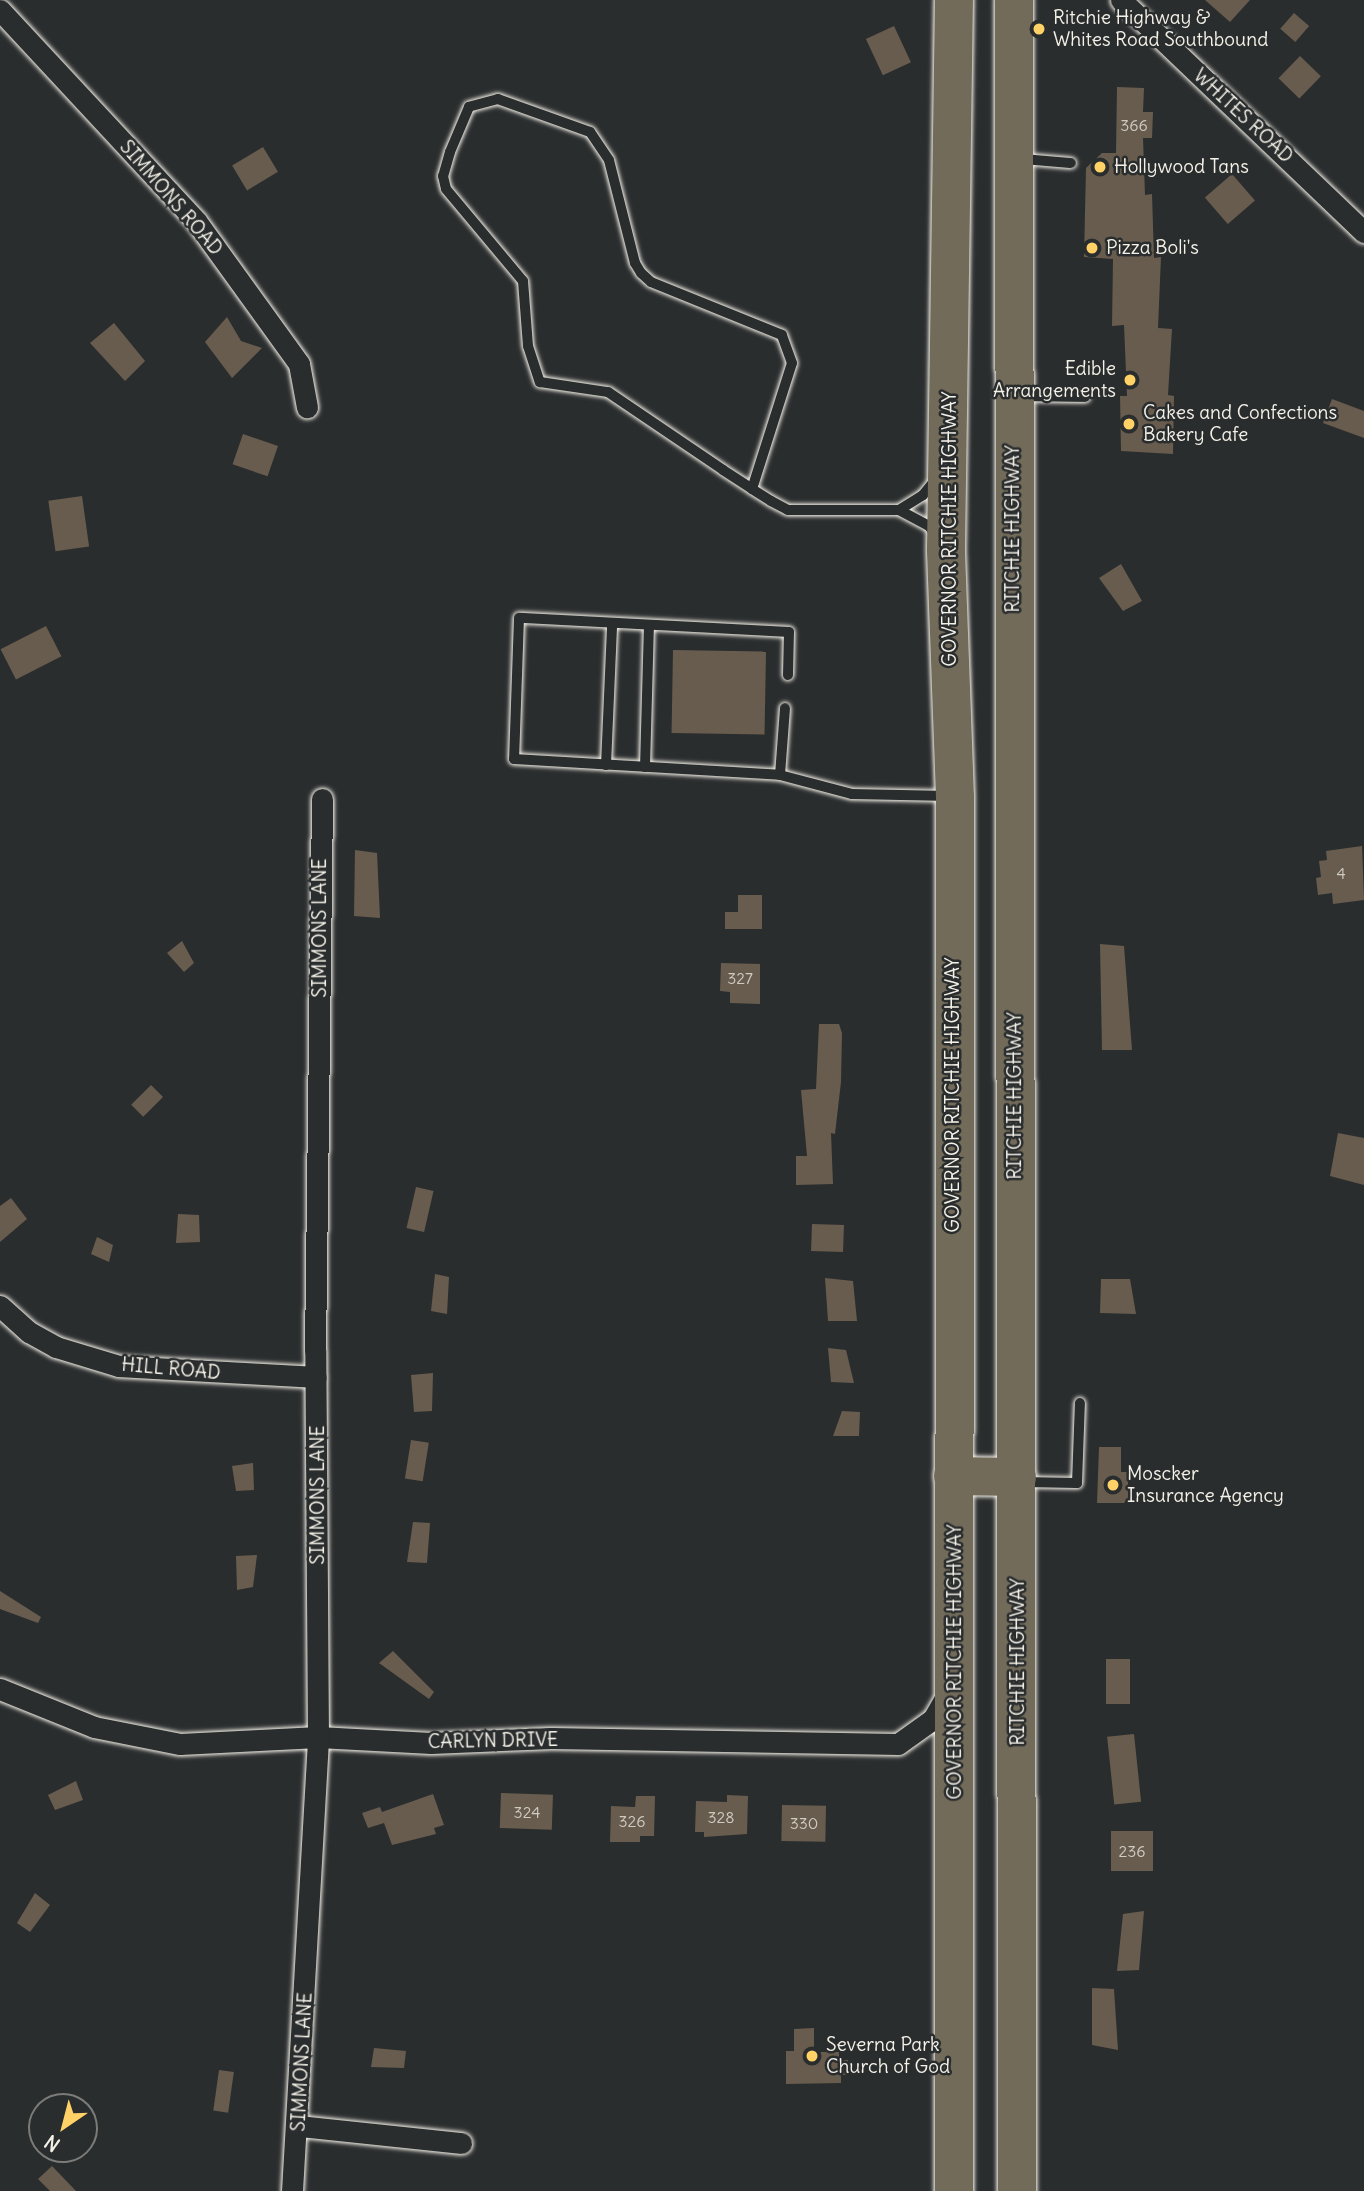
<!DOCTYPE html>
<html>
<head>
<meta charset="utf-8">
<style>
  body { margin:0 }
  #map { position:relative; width:1364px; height:2191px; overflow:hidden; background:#2a2d2e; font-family:Delius,sans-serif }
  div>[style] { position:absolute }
  .building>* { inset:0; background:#685c4f; transform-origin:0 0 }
  .roads { filter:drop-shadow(0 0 2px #f4f1e8) drop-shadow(0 0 2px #f4f1e8) }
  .lane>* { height:10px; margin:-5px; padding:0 5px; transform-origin:5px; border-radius:5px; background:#2a2d2e }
  .street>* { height:21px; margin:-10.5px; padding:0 10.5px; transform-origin:10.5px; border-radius:10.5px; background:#2a2d2e }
  .highway>* { height:38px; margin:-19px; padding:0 19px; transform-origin:19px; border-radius:19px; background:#736b5a }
  .dots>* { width:19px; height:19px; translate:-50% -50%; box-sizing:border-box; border:4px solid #2a2d2e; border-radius:50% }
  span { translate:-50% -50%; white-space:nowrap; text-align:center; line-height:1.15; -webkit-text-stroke:5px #2a2d2e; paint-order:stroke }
  .number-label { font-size:16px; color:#d1ccc2 }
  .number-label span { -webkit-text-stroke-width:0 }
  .poi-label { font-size:19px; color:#f4f1e8 }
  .left { translate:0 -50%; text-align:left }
  .right { translate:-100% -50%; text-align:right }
  .street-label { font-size:19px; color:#f4f1e8 }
  .north { position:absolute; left:28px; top:2093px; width:70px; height:70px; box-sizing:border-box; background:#2a2d2e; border:2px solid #7b7b78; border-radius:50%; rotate:215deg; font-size:19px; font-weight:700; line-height:28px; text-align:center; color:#f4f1e8 }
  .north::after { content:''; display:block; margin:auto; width:24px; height:32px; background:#ffd166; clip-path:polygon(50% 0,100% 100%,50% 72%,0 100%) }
</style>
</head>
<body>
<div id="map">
  <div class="building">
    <div style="clip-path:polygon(1205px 0,1250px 0,1230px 22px)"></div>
    <div style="left:1294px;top:13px;width:20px;height:21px;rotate:41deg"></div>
    <div style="left:894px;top:26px;width:40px;height:31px;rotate:65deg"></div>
    <div style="left:1300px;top:56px;width:29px;height:31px;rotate:44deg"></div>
    <div style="clip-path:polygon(1117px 87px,1144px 88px,1143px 112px,1153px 112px,1152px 138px,1143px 138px,1145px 195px,1152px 194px,1154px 258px,1161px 257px,1158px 328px,1172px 329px,1168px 395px,1174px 396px,1173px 454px,1121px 451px,1120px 396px,1127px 396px,1124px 325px,1112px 326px,1113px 259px,1084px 257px,1086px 168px,1102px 153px,1116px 153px)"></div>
    <div style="left:263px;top:147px;width:29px;height:36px;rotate:59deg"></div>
    <div style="left:1232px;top:174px;width:35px;height:36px;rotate:49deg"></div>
    <div style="clip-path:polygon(227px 317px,241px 341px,262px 348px,232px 378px,205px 342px)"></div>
    <div style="clip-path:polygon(114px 323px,145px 361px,125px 381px,90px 343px)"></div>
    <div style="clip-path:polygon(1332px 399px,1364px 411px,1364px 438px,1323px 423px)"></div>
    <div style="left:243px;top:434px;width:37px;height:32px;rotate:19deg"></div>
    <div style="left:82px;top:496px;width:51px;height:34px;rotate:82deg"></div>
    <div style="clip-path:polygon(1121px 564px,1142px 601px,1123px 611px,1099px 578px)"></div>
    <div style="left:46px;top:626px;width:34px;height:51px;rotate:63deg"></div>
    <div style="left:673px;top:650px;width:93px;height:83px;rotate:1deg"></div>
    <div style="clip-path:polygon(1362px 846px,1364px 900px,1333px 904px,1332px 893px,1318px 895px,1316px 878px,1321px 877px,1319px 861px,1327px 860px,1326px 851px)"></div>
    <div style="clip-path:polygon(355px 850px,377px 853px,380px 918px,354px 916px)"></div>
    <div style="clip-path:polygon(738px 895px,762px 895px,762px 929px,725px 929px,725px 912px,738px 912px)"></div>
    <div style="clip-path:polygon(182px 941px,194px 963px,184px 972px,167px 953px)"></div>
    <div style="clip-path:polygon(1100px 944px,1124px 946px,1132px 1050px,1102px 1050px)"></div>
    <div style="clip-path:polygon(721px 963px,760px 964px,760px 1004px,730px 1003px,730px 992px,720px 991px)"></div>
    <div style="clip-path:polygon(819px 1024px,839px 1024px,842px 1033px,841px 1082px,835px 1134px,831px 1133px,833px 1184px,796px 1185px,796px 1156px,807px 1156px,801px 1090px,816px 1089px)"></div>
    <div style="left:151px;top:1085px;width:17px;height:28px;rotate:45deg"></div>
    <div style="clip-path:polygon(1338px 1133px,1364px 1138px,1364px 1185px,1330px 1176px)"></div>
    <div style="left:416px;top:1187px;width:18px;height:42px;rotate:13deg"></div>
    <div style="clip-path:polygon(11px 1198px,27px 1219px,0 1242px,0 1206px)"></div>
    <div style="clip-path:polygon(178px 1214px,199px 1215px,200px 1242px,176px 1243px)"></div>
    <div style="left:812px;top:1224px;width:32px;height:27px;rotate:2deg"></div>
    <div style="clip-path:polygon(97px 1237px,113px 1245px,109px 1262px,91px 1254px)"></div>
    <div style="clip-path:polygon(435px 1274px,449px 1277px,447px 1314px,431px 1311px)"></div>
    <div style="clip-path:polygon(825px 1278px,853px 1281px,857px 1321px,828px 1321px)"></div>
    <div style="clip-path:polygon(1101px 1279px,1130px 1279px,1136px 1314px,1100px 1313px)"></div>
    <div style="clip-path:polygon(828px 1348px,846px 1350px,854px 1383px,831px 1382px)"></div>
    <div style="clip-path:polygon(433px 1373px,432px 1411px,414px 1412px,411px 1375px)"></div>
    <div style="clip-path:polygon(842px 1411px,860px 1412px,859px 1436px,833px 1436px)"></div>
    <div style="left:411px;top:1440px;width:18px;height:39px;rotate:9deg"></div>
    <div style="clip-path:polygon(1099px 1447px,1121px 1447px,1121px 1472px,1128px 1472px,1128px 1498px,1124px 1503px,1097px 1503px)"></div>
    <div style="clip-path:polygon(253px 1463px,254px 1490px,236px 1491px,232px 1466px)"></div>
    <div style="clip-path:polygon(413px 1522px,430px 1523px,427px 1563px,407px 1562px)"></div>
    <div style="clip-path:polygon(257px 1555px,253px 1587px,237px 1590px,236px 1556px)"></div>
    <div style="clip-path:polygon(0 1591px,41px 1617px,38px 1623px,0 1609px)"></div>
    <div style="clip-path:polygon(393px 1651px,434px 1692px,429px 1699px,379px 1663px)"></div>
    <div style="left:1106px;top:1659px;width:24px;height:45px"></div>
    <div style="left:1134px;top:1734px;width:68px;height:27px;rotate:84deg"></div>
    <div style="clip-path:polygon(76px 1781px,83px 1800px,55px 1810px,48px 1795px)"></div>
    <div style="left:501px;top:1793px;width:52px;height:35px;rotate:2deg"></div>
    <div style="clip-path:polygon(433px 1794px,444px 1825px,434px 1828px,436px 1834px,392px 1845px,384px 1823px,368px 1828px,362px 1813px,380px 1807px,382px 1812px)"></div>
    <div style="clip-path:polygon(727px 1795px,748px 1796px,747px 1834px,704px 1837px,704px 1832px,695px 1832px,696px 1801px,727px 1802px)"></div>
    <div style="clip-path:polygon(636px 1796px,655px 1796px,654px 1836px,640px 1836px,640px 1842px,610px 1842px,611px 1806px,635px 1807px)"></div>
    <div style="left:782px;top:1805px;width:44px;height:36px;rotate:1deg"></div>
    <div style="left:1111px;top:1831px;width:42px;height:40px"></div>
    <div style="clip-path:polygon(35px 1893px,50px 1905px,30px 1932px,17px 1923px)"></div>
    <div style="clip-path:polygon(1144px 1911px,1139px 1970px,1117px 1971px,1123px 1914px)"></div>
    <div style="clip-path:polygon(1092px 1988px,1114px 1989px,1118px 2050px,1092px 2045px)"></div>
    <div style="clip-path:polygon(814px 2028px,814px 2052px,839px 2052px,839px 2060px,848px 2060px,848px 2075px,841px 2075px,841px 2083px,786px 2084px,786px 2051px,794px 2051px,794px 2029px)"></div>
    <div style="clip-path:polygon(374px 2048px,406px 2051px,404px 2068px,371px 2067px)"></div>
    <div style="left:219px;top:2070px;width:15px;height:41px;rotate:8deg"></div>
    <div style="clip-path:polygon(52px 2166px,76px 2191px,50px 2191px,38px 2179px)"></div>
  </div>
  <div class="roads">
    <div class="lane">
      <div style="left:1022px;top:159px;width:49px;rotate:4.7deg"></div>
      <div style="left:1021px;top:396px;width:64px;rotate:0.9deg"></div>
      <div style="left:752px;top:489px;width:132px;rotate:-72.4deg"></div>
      <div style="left:792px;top:363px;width:30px;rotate:-110deg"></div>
      <div style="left:782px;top:335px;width:141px;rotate:-158deg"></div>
      <div style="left:651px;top:282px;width:13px;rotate:-138deg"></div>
      <div style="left:641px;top:273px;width:12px;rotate:-121deg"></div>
      <div style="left:635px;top:263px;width:106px;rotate:-104.2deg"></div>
      <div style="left:609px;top:160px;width:34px;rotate:-124deg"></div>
      <div style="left:590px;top:132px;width:98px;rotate:-160.3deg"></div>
      <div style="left:498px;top:99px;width:30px;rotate:165deg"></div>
      <div style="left:469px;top:107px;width:49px;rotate:112.9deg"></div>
      <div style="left:450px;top:152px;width:25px;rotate:106deg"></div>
      <div style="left:443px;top:176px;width:13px;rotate:77deg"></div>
      <div style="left:446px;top:189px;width:120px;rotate:50.1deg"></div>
      <div style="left:523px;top:281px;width:65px;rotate:85.6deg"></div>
      <div style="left:528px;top:346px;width:38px;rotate:72deg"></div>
      <div style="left:540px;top:382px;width:69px;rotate:8.4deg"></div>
      <div style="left:608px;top:392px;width:139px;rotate:34.1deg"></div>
      <div style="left:723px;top:470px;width:35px;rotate:33deg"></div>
      <div style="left:752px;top:489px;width:22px;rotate:32deg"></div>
      <div style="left:771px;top:501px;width:19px;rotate:28deg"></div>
      <div style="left:788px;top:510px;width:111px"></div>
      <div style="left:899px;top:510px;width:34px;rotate:28deg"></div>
      <div style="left:929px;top:526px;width:12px;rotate:55deg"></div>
      <div style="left:899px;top:510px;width:28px;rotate:-32deg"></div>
      <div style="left:923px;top:495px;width:21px;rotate:-51deg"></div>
      <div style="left:788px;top:675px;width:43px;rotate:-88.7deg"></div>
      <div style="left:789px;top:632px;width:270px;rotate:-177deg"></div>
      <div style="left:519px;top:618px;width:141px;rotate:92deg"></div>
      <div style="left:514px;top:759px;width:266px;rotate:3.4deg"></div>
      <div style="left:780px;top:775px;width:74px;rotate:14.8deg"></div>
      <div style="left:852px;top:794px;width:97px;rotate:1.2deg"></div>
      <div style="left:606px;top:765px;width:140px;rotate:-87.5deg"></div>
      <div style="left:645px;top:767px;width:141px;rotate:-88.4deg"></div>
      <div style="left:780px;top:775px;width:67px;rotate:-85.7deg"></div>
      <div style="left:1023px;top:1482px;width:54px;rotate:1.1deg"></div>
      <div style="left:1077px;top:1483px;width:80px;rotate:-87.9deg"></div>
    </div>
    <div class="street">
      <div style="left:1121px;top:0;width:336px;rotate:43.7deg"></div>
      <div style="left:0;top:10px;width:288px;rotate:47.1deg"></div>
      <div style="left:196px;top:221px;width:176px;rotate:54.2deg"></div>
      <div style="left:299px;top:364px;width:44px;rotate:79.5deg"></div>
      <div style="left:0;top:1306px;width:39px;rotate:42deg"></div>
      <div style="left:29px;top:1332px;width:31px;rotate:29deg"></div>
      <div style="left:56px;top:1347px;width:66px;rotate:16.8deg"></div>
      <div style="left:119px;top:1366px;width:197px;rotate:3.2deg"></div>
      <div style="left:0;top:1689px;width:101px;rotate:22deg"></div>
      <div style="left:94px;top:1727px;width:88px;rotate:11.2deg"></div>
      <div style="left:180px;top:1744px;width:138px;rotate:-2.9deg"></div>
      <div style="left:318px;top:1737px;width:113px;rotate:3deg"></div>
      <div style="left:431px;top:1743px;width:120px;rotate:-2.4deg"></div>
      <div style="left:551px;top:1738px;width:347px;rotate:1deg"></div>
      <div style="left:898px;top:1744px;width:43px;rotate:-35.5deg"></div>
      <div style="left:933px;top:1719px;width:30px;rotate:-60deg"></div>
      <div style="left:299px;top:2126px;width:163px;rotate:6deg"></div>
      <div style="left:292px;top:2191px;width:455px;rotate:-86.7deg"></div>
      <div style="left:318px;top:1737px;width:387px;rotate:-90.4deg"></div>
      <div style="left:315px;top:1350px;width:551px;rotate:-89.27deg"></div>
    </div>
    <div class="highway">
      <div style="left:1014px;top:0;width:2191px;rotate:89.92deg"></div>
      <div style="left:953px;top:1476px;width:64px;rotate:0.9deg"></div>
      <div style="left:954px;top:2191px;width:1394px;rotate:-89.96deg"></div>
      <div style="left:955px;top:797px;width:248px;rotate:-92.1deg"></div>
      <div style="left:946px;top:549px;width:549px;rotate:-89.17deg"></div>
    </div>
  </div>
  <div class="dots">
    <div style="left:1039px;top:29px;background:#ffd166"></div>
    <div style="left:1100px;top:167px;background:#ffd166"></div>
    <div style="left:1092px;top:248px;background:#ffd166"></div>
    <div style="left:1130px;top:380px;background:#ffd166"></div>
    <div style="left:1129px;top:424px;background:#ffd166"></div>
    <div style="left:1113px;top:1485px;background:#ffd166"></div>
    <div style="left:812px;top:2056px;background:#ffd166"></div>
  </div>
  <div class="number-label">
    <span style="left:1134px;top:125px">366</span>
    <span style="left:1341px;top:873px">4</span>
    <span style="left:740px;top:978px">327</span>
    <span style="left:527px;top:1812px">324</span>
    <span style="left:721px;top:1817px">328</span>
    <span style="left:632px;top:1821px">326</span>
    <span style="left:804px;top:1823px">330</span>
    <span style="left:1132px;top:1851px">236</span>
  </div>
  <div class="poi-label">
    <span class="left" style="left:1053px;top:29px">Ritchie Highway &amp;<br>Whites Road Southbound</span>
    <span class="left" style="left:1114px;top:167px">Hollywood Tans</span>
    <span class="left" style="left:1106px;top:248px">Pizza Boli's</span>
    <span class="right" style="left:1116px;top:380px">Edible<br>Arrangements</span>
    <span class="left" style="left:1143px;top:424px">Cakes and Confections<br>Bakery Cafe</span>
    <span class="left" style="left:1127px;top:1485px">Moscker<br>Insurance Agency</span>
    <span class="left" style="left:826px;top:2056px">Severna Park<br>Church of God</span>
  </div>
  <div class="street-label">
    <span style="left:1243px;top:116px;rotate:43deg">WHITES ROAD</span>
    <span style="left:171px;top:198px;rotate:49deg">SIMMONS ROAD</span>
    <span style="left:950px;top:529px;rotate:-90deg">GOVERNOR RITCHIE HIGHWAY</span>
    <span style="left:1013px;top:529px;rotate:-90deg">RITCHIE HIGHWAY</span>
    <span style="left:320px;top:928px;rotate:-90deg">SIMMONS LANE</span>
    <span style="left:953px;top:1095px;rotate:-90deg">GOVERNOR RITCHIE HIGHWAY</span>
    <span style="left:1015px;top:1096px;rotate:-90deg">RITCHIE HIGHWAY</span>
    <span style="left:171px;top:1369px;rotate:5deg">HILL ROAD</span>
    <span style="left:318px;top:1495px;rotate:-90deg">SIMMONS LANE</span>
    <span style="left:955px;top:1662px;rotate:-90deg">GOVERNOR RITCHIE HIGHWAY</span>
    <span style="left:1018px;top:1662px;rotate:-90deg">RITCHIE HIGHWAY</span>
    <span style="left:493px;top:1741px;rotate:-1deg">CARLYN DRIVE</span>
    <span style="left:302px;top:2062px;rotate:-87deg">SIMMONS LANE</span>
  </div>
  <div class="north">N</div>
</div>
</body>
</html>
